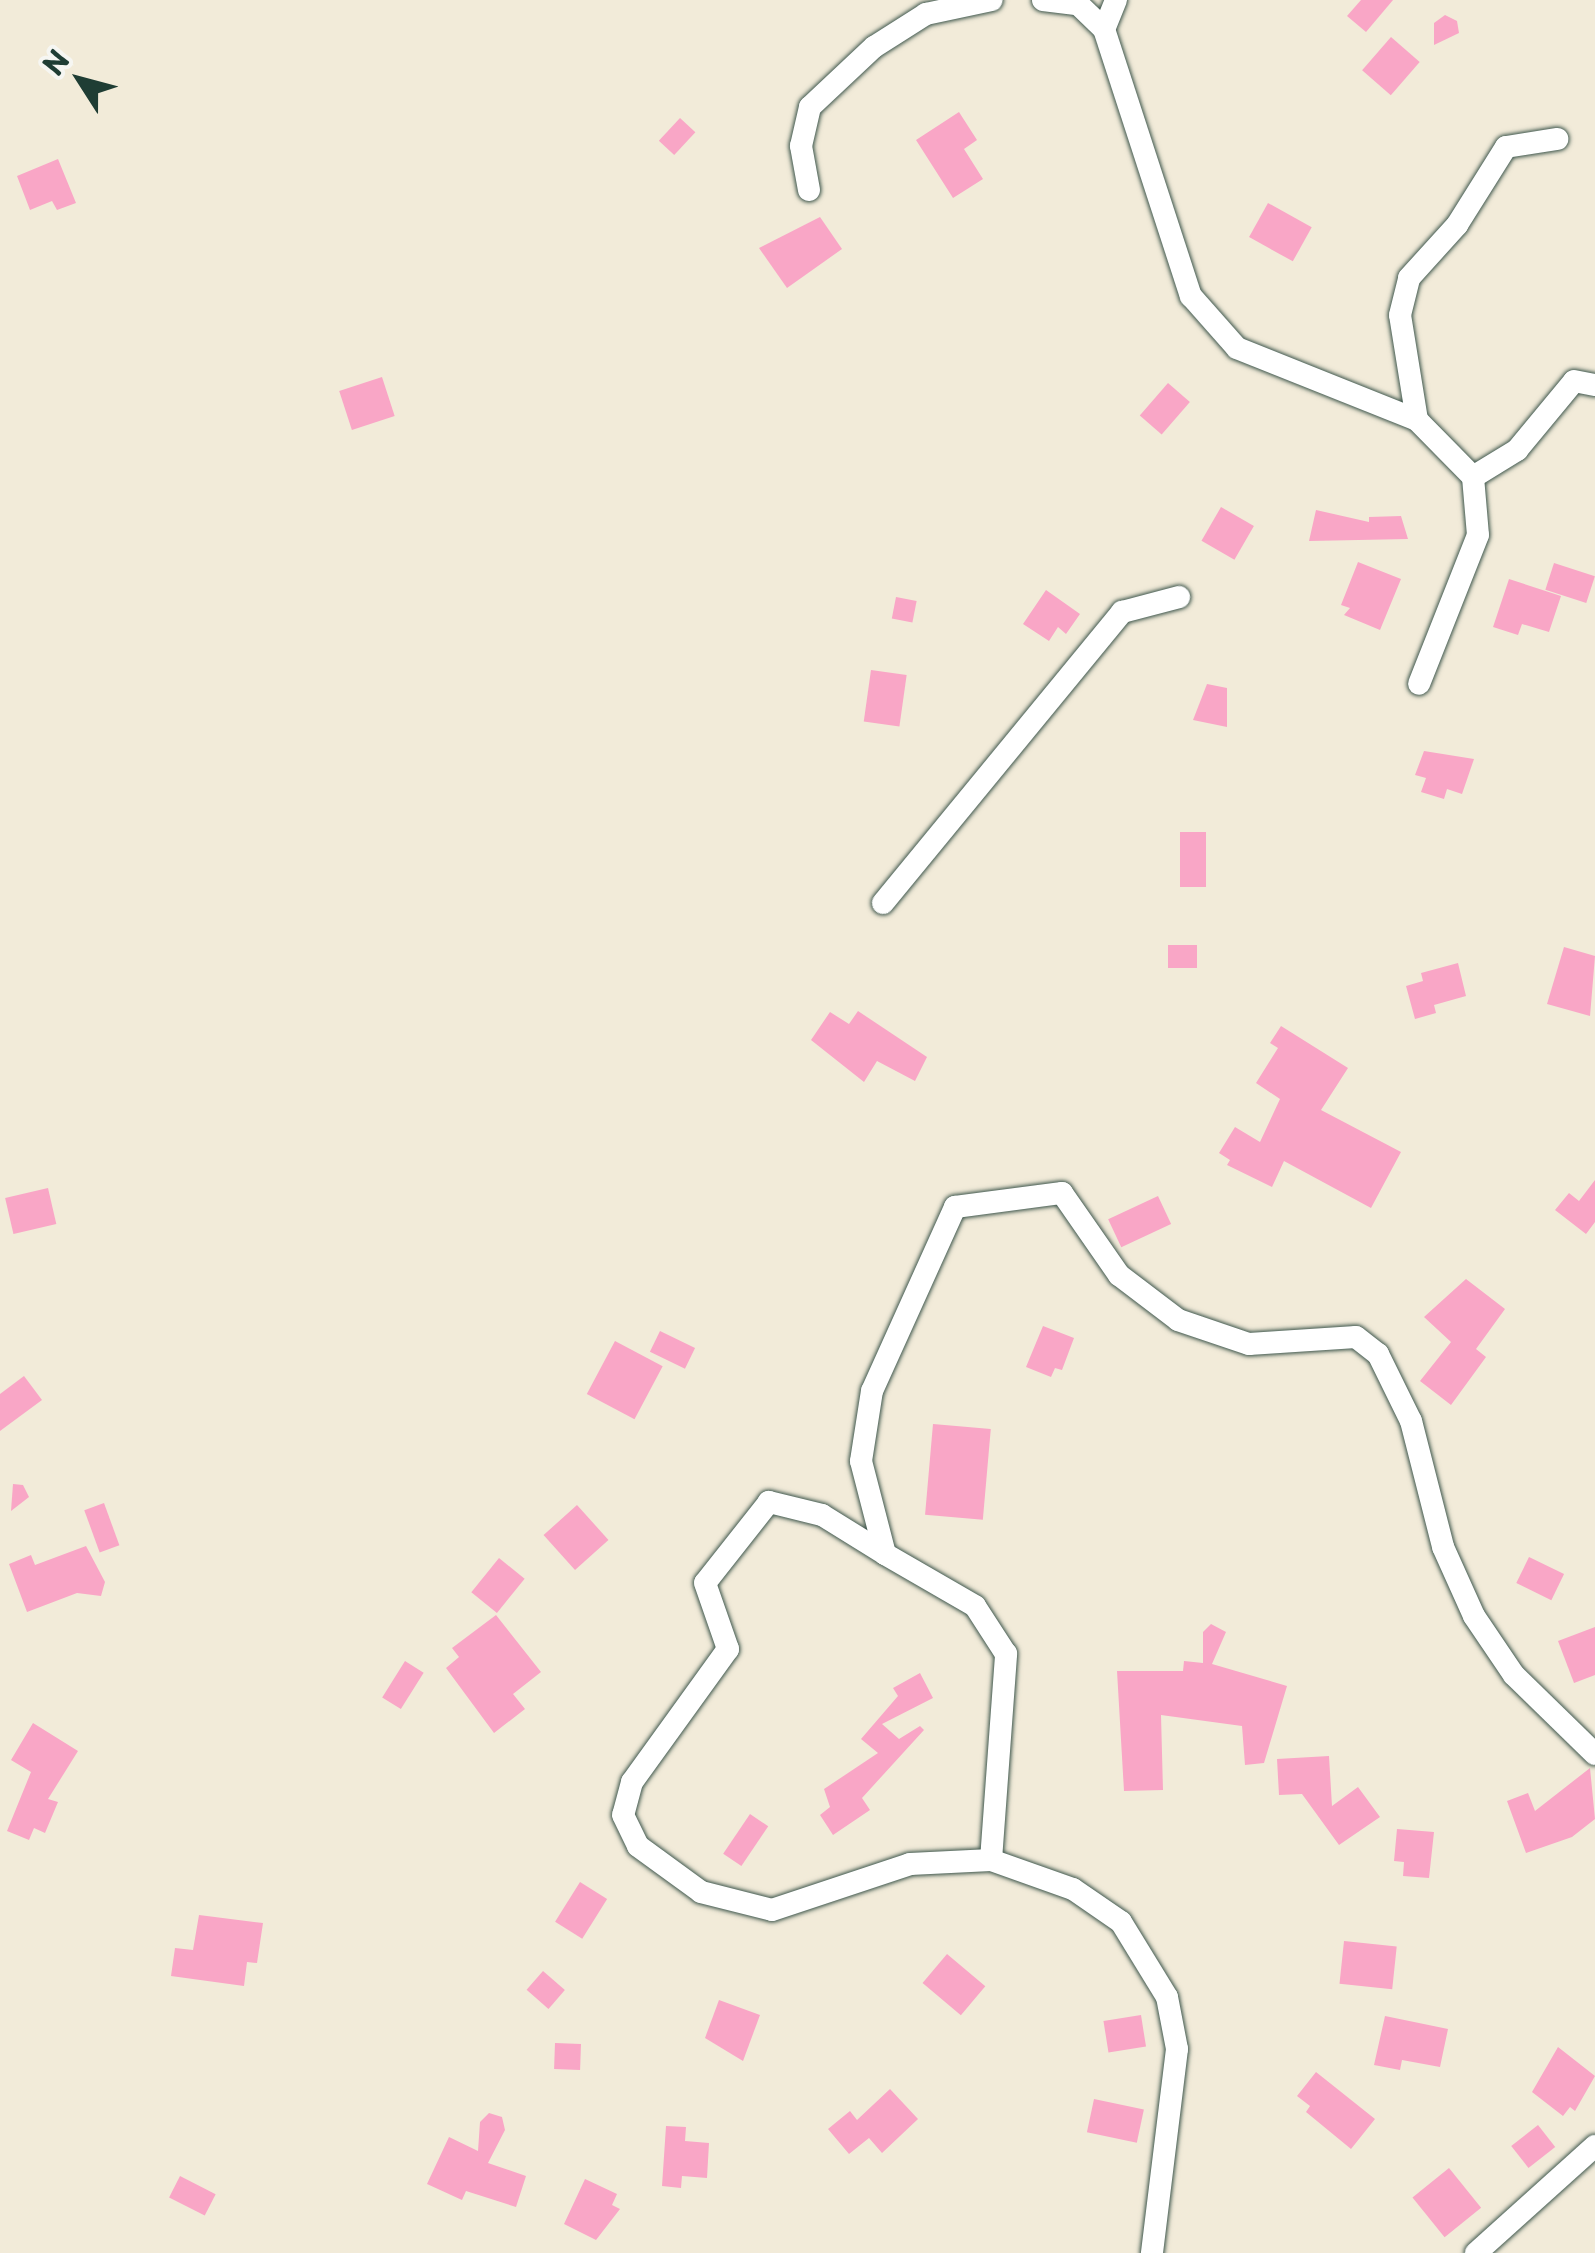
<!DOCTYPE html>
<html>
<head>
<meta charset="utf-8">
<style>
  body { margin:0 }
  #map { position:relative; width:1595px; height:2253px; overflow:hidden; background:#f2ebd9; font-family:"Playpen Sans",sans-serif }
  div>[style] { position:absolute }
  .building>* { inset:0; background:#f9a6c6; transform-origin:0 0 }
  .roads { filter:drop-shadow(0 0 2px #3f574d) drop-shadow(0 0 2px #3f574d) }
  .street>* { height:22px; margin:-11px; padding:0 11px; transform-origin:11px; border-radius:11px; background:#fff }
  span { translate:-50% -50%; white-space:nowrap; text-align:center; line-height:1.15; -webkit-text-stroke:10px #f6f6f2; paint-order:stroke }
  .north { position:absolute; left:30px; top:30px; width:100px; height:100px; -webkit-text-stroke:8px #f6f6f2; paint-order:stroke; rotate:306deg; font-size:28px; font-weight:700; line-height:40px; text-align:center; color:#1f3d34 }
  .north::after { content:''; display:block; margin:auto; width:35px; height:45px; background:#1f3d34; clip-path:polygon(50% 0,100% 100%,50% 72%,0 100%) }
</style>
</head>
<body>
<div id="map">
  <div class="building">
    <div style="clip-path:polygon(1361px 0,1393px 0,1366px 32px,1347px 16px)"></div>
    <div style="clip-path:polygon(1445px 15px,1457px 21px,1459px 33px,1434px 45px,1434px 23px)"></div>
    <div style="left:1391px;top:37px;width:38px;height:44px;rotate:41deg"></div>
    <div style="clip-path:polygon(959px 112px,977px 140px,964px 149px,983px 179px,953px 198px,916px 140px)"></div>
    <div style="left:680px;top:118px;width:21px;height:31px;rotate:43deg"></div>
    <div style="clip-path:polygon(58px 159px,76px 203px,57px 210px,52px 201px,30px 210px,17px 176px)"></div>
    <div style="left:1268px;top:203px;width:50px;height:39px;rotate:29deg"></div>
    <div style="clip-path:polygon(820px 217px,842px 249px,787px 288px,759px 248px)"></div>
    <div style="left:382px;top:377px;width:41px;height:45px;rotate:72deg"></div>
    <div style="left:1168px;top:383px;width:29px;height:43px;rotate:41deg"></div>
    <div style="left:1221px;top:507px;width:38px;height:39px;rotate:30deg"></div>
    <div style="clip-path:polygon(1316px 510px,1369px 522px,1369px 517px,1401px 516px,1408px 539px,1309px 541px)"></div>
    <div style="clip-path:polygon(1358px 562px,1401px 579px,1380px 630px,1344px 615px,1350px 608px,1341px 605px)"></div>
    <div style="left:1554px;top:563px;width:43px;height:28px;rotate:18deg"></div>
    <div style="clip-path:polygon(1509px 579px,1561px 596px,1549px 632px,1522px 624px,1518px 635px,1493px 627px)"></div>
    <div style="clip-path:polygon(1046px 590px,1080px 614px,1066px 634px,1058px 627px,1049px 641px,1023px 624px)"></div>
    <div style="left:896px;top:597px;width:21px;height:22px;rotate:11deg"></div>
    <div style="left:871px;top:670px;width:36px;height:52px;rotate:8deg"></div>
    <div style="clip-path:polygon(1207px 684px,1227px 688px,1227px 727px,1193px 720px)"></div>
    <div style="clip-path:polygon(1424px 751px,1474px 759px,1462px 794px,1447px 789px,1444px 799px,1421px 792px,1426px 778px,1415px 775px)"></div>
    <div style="left:1180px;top:832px;width:26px;height:55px"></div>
    <div style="left:1168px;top:945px;width:29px;height:23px"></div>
    <div style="clip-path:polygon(1564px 947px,1595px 956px,1590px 1016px,1547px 1004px)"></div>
    <div style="clip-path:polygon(1458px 963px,1466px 996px,1434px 1005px,1436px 1013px,1415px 1019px,1406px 986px,1423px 981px,1421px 973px)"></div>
    <div style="clip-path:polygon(858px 1011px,927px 1057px,915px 1081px,877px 1061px,864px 1082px,811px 1040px,830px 1012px,849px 1024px)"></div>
    <div style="clip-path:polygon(1281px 1026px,1348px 1068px,1321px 1110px,1401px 1152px,1371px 1208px,1284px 1161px,1272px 1187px,1227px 1165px,1230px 1160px,1219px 1153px,1235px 1127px,1260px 1142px,1280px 1099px,1256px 1083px,1278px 1048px,1270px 1043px)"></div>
    <div style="clip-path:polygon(1595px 1180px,1595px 1222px,1586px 1234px,1555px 1210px,1569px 1193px,1579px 1201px)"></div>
    <div style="left:48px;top:1188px;width:37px;height:44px;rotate:77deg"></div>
    <div style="left:1158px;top:1196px;width:31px;height:55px;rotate:65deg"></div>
    <div style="clip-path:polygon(1466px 1279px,1505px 1309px,1476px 1349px,1486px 1357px,1451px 1405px,1420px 1381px,1451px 1342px,1424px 1317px)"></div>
    <div style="clip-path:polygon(1043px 1326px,1074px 1338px,1062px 1370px,1055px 1368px,1051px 1377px,1026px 1367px)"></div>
    <div style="left:660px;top:1331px;width:39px;height:23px;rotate:26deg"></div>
    <div style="left:615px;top:1341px;width:54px;height:60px;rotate:28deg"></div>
    <div style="clip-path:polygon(24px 1376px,42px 1400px,0 1431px,0 1394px)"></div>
    <div style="left:933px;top:1424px;width:58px;height:91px;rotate:5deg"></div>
    <div style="clip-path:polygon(13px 1484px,23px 1485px,29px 1497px,11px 1511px)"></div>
    <div style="left:104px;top:1503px;width:45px;height:21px;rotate:70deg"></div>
    <div style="left:577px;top:1505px;width:47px;height:45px;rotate:48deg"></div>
    <div style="clip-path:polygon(86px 1546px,105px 1582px,101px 1596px,77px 1593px,27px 1612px,9px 1564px,31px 1555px,35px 1565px)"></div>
    <div style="left:1529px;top:1557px;width:39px;height:29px;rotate:26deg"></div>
    <div style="left:499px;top:1558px;width:33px;height:44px;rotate:39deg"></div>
    <div style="clip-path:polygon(496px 1615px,541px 1672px,513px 1694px,525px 1709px,494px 1733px,446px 1668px,459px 1657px,452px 1648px)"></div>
    <div style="clip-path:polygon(1211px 1624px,1226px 1632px,1212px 1664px,1287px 1686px,1264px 1763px,1245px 1765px,1242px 1726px,1161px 1715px,1163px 1790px,1124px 1791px,1117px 1671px,1183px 1671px,1184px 1661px,1203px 1663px,1203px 1632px)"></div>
    <div style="clip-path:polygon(1595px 1627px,1595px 1675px,1574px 1683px,1558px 1641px)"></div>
    <div style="left:405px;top:1661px;width:22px;height:43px;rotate:32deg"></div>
    <div style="clip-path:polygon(920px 1673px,933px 1698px,882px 1724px,899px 1739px,920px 1726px,924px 1730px,862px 1798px,870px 1810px,833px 1835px,820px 1815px,830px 1807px,824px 1789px,878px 1753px,861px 1739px,898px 1696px,893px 1688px)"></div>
    <div style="clip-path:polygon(33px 1723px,78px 1751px,48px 1799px,58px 1802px,45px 1833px,34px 1828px,29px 1840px,7px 1831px,31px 1772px,11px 1760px)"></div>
    <div style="clip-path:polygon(1329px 1756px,1332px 1806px,1358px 1787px,1380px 1817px,1339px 1845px,1302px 1794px,1279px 1795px,1277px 1759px)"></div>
    <div style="clip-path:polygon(1590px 1768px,1595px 1819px,1572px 1837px,1526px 1853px,1507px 1801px,1528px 1793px,1535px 1811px)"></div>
    <div style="left:750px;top:1814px;width:22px;height:48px;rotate:34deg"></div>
    <div style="clip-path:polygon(1397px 1829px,1434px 1832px,1429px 1878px,1403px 1876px,1404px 1862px,1394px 1861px)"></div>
    <div style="left:580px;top:1882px;width:32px;height:47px;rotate:32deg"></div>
    <div style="clip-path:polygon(199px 1915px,263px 1923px,257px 1963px,247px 1962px,244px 1986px,171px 1976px,175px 1948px,193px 1950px)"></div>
    <div style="left:1344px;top:1941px;width:53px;height:43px;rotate:6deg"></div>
    <div style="left:947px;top:1954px;width:50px;height:38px;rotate:40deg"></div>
    <div style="left:543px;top:1971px;width:29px;height:25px;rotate:41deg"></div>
    <div style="clip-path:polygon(719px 2000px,760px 2015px,743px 2061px,705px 2038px)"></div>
    <div style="left:1141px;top:2015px;width:32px;height:38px;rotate:81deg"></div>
    <div style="clip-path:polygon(1385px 2016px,1448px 2029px,1440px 2067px,1402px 2060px,1400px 2070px,1374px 2065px)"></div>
    <div style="left:555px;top:2043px;width:26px;height:26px;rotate:2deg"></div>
    <div style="clip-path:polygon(1558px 2047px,1595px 2076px,1575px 2111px,1570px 2107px,1563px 2116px,1532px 2092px)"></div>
    <div style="clip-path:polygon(1316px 2072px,1375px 2119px,1351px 2149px,1306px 2112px,1310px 2106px,1297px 2096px)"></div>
    <div style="clip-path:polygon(890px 2089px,918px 2119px,882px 2153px,869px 2138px,849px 2154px,828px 2129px,850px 2111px,857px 2120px)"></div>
    <div style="left:1094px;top:2099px;width:51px;height:34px;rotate:12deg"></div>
    <div style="clip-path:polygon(489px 2113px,502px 2117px,505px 2130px,488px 2163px,526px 2176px,516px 2207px,466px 2191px,462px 2200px,427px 2184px,449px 2137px,478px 2151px,480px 2122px)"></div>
    <div style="left:1538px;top:2125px;width:28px;height:34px;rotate:52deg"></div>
    <div style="clip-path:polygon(666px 2126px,686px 2127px,685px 2141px,709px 2143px,707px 2178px,682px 2176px,681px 2188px,662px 2186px)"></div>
    <div style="left:1449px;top:2168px;width:51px;height:47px;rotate:51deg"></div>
    <div style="left:180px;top:2176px;width:40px;height:24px;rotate:27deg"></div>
    <div style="clip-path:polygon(585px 2179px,617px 2194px,612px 2205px,620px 2209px,596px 2240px,564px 2224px)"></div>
  </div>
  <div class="roads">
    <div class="street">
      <div style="left:1043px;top:0;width:35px;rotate:7deg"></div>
      <div style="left:1078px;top:4px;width:36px;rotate:44deg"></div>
      <div style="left:1116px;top:0;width:31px;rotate:112deg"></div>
      <div style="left:1104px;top:29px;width:281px;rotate:72deg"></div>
      <div style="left:1191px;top:296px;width:69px;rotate:48.5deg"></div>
      <div style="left:1237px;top:348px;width:194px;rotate:21.8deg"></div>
      <div style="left:1417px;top:420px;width:80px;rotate:45.5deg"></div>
      <div style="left:1473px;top:477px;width:58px;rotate:85.1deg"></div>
      <div style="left:1478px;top:535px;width:160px;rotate:111.6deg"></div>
      <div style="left:809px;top:190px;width:45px;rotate:-100.3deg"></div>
      <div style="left:801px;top:146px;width:40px;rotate:-77deg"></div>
      <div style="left:810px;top:107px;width:88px;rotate:-43.2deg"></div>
      <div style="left:874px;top:47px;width:62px;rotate:-32.4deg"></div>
      <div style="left:926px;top:14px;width:67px;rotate:-12deg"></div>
      <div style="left:1417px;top:420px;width:106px;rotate:-99.2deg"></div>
      <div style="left:1400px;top:315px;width:38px;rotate:-76deg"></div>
      <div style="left:1409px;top:278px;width:72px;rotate:-47.8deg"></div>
      <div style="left:1457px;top:225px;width:92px;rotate:-57.9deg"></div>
      <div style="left:1506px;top:147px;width:52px;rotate:-8.9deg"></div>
      <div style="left:1473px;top:477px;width:52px;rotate:-31.5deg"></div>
      <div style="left:1517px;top:450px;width:89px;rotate:-50.4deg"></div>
      <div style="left:1574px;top:381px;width:21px;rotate:11deg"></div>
      <div style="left:883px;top:903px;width:377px;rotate:-50.6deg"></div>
      <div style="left:1122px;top:612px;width:59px;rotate:-14.7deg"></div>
      <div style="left:885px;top:1554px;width:74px;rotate:-148.2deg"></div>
      <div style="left:822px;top:1515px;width:55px;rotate:-166.2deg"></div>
      <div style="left:769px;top:1502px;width:103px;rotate:128.3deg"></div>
      <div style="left:705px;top:1583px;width:70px;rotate:70.8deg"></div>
      <div style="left:728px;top:1649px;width:164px;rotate:125.8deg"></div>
      <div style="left:632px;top:1782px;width:34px;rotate:105deg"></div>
      <div style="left:623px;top:1815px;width:34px;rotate:64deg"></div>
      <div style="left:638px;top:1846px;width:78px;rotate:36.1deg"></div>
      <div style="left:701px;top:1892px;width:73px;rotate:14.2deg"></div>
      <div style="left:772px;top:1910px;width:145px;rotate:-18.4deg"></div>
      <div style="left:910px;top:1864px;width:81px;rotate:-2.8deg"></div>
      <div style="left:991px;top:1860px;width:87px;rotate:19.5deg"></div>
      <div style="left:1073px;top:1889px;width:58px;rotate:34.5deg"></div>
      <div style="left:1121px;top:1922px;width:88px;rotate:58.5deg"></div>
      <div style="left:1167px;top:1997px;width:53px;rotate:79.1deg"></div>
      <div style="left:1177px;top:2049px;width:206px;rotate:97deg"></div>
      <div style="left:991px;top:1860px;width:207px;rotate:-85.8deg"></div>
      <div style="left:1006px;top:1654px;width:57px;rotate:-122.9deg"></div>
      <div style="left:975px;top:1606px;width:104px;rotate:-150deg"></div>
      <div style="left:885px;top:1554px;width:96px;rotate:-104.5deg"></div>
      <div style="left:861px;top:1461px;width:71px;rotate:-81.1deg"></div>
      <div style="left:872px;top:1391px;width:202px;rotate:-65.7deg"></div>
      <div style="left:955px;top:1207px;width:108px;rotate:-7.5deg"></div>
      <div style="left:1062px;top:1193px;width:100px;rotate:55.2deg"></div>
      <div style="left:1119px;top:1275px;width:74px;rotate:37.3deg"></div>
      <div style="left:1178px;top:1320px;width:75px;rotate:18.7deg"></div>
      <div style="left:1249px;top:1344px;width:107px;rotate:-3.7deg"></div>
      <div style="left:1356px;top:1337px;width:28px;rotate:38deg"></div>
      <div style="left:1378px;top:1354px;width:75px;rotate:63.8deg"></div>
      <div style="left:1411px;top:1421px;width:130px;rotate:75.7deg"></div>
      <div style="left:1443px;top:1547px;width:76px;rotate:65.8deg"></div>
      <div style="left:1474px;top:1616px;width:71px;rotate:55.9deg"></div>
      <div style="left:1514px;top:1675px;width:113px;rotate:44.3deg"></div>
      <div style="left:1476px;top:2253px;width:160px;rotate:-42deg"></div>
    </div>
  </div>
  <div class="north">N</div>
</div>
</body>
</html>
